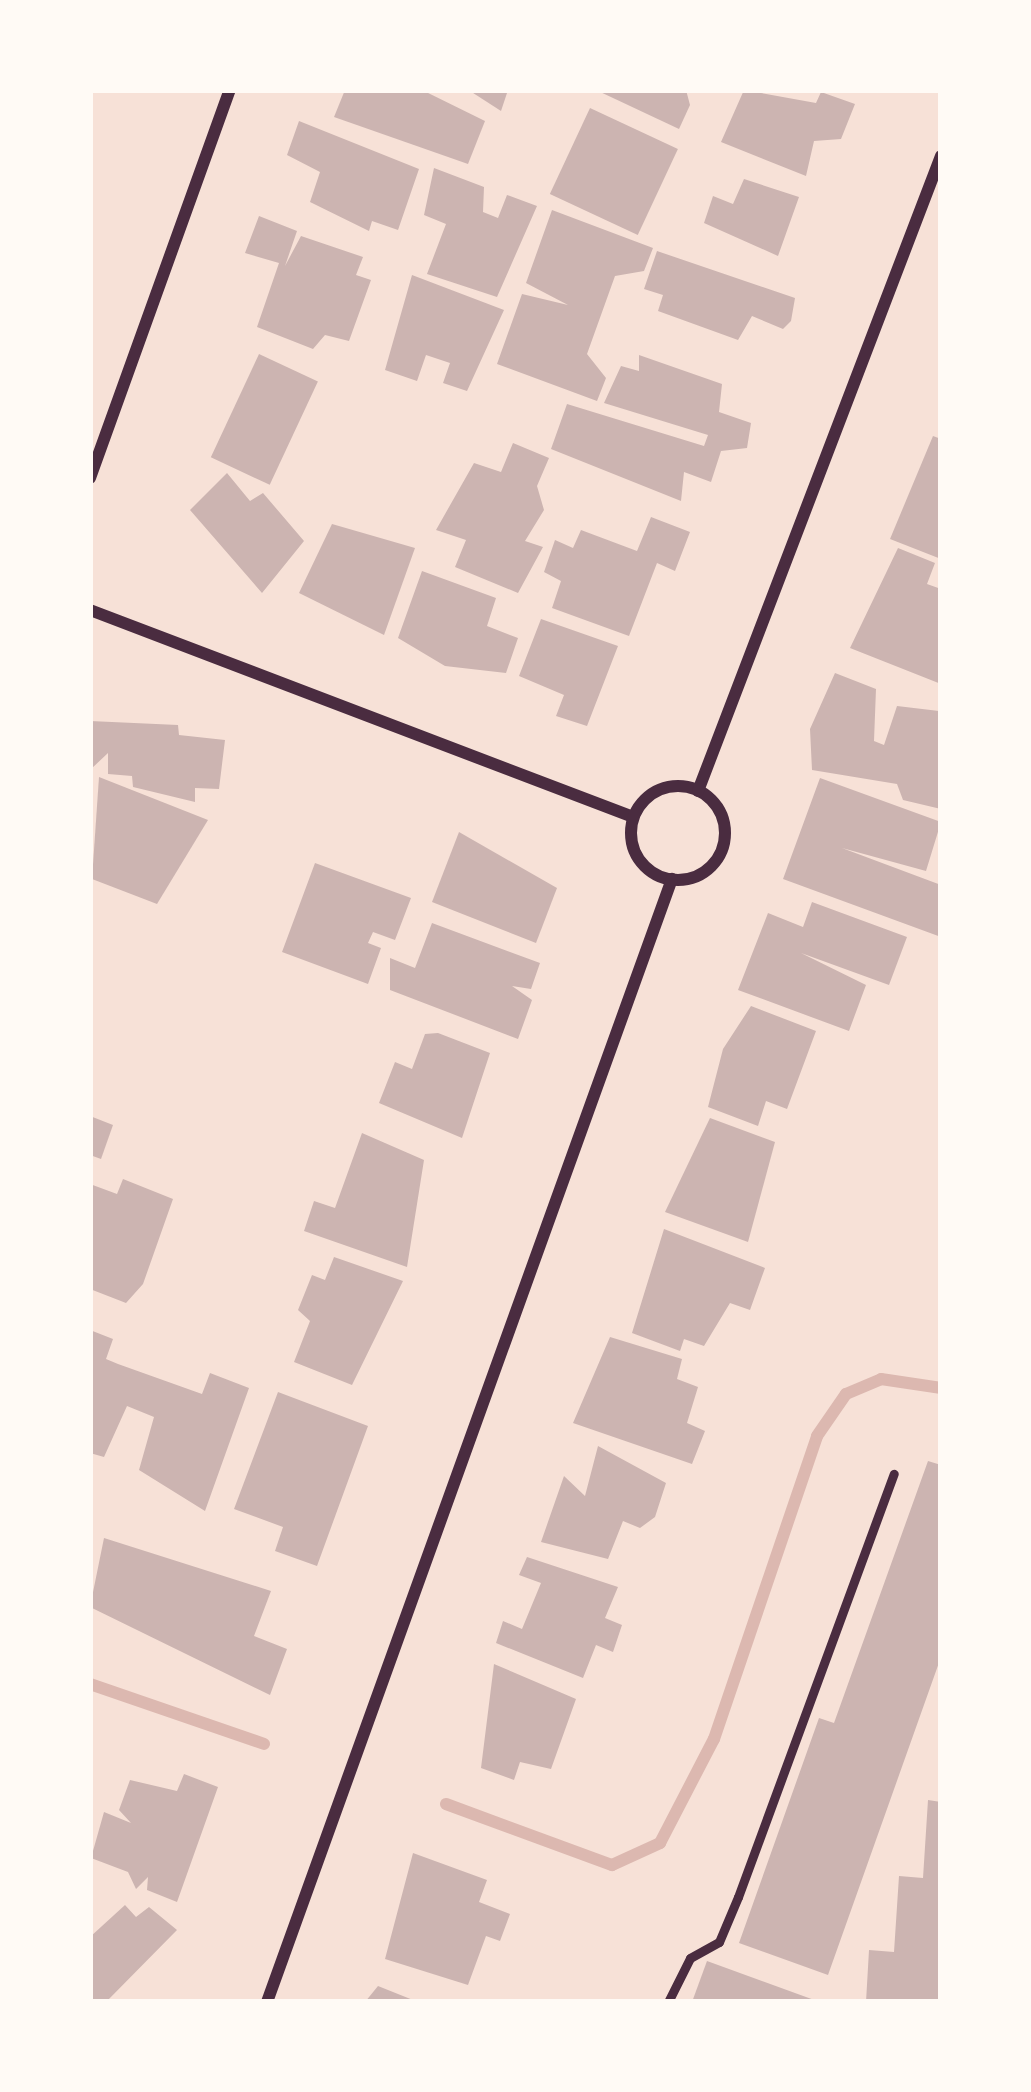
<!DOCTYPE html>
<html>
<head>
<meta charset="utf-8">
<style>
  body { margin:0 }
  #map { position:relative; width:1031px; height:2092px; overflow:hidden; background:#f7e1d7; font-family:Commissioner,sans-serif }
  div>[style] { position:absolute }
  .stream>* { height:12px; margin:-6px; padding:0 6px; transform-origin:6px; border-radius:6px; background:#dcb8b0 }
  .building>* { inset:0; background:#ccb4b1; transform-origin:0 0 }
  .service>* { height:9px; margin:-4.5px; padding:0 4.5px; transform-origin:4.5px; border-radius:4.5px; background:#4a2c40 }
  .minor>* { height:12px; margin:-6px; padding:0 6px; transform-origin:6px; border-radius:6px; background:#4a2c40 }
  .minor>.ring { margin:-6px; padding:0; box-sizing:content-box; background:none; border:12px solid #4a2c40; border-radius:50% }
  span { translate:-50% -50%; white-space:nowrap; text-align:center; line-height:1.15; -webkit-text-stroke:10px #fffaf5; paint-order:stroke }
  .frame { position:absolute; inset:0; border:93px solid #fffaf5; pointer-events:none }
</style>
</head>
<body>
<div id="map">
  <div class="stream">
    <div style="left:90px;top:1684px;width:184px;rotate:19deg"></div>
    <div style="left:446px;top:1804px;width:177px;rotate:20.2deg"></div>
    <div style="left:612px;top:1865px;width:53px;rotate:-24.6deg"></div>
    <div style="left:660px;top:1843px;width:117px;rotate:-62.6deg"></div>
    <div style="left:714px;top:1739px;width:320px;rotate:-71.2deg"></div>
    <div style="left:817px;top:1436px;width:51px;rotate:-55.4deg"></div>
    <div style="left:846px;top:1394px;width:38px;rotate:-23deg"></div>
    <div style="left:881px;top:1379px;width:61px;rotate:8.5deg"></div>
  </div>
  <div class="building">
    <div style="clip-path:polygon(345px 90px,422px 90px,485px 121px,468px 164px,334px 117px)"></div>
    <div style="clip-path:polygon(508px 90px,501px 111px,470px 91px,470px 90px)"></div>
    <div style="clip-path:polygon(596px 90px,686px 90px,690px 105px,679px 129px)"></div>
    <div style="clip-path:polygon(744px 90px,816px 103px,821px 92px,855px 104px,841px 139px,814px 141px,806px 176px,721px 142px)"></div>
    <div style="left:590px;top:108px;width:97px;height:95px;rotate:25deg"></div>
    <div style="clip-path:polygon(299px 121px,419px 169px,398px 230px,372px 221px,369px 231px,310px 202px,320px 172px,287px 155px)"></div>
    <div style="clip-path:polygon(434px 168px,484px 187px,483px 212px,498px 218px,507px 195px,537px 206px,497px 297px,427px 274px,446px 224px,424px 215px)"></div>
    <div style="clip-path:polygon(744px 179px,799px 197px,778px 256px,704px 223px,713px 196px,733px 204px)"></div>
    <div style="clip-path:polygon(552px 210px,653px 248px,644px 271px,615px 276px,587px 354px,606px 378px,597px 401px,497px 364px,522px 294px,568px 305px,526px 283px)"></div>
    <div style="clip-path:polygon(259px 216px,297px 231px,285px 266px,301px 236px,363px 257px,356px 275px,371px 280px,349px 341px,325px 335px,313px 349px,257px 327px,279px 263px,245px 253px)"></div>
    <div style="clip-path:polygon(657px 251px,795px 298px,791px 321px,783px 329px,752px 316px,738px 340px,658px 311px,663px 295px,644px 289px)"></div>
    <div style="clip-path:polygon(412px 275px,504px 310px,467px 391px,443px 383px,450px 363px,426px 355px,417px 381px,385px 370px)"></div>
    <div style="left:259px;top:354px;width:65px;height:114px;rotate:25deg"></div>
    <div style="clip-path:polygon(639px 355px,722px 384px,719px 412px,751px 423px,747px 448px,721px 451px,711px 482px,684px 472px,681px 501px,551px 449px,567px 404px,704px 446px,708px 435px,604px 403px,621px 366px,639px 371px)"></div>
    <div style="clip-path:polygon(933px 436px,941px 439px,941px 559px,890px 539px)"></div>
    <div style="clip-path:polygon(513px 443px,549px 458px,537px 486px,544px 510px,525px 541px,543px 547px,518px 593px,455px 567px,466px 540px,436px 530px,474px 463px,501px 472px)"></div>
    <div style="clip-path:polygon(227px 473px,250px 501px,263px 493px,304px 541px,262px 593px,190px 510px)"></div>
    <div style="clip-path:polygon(651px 517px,690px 532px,675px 571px,657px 563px,629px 636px,552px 608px,561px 581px,544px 572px,555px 540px,573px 548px,581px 530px,637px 551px)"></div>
    <div style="clip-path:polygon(332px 524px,415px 548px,384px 635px,299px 593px)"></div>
    <div style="clip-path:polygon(898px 548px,935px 563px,927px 584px,941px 589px,941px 684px,850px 648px)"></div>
    <div style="clip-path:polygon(422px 571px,496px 598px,487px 626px,518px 638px,506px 673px,445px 666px,398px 638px)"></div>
    <div style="clip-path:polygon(541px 619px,618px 646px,587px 726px,556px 716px,564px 695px,519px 676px)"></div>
    <div style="clip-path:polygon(835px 673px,876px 689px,874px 741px,884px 745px,897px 706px,939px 711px,941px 809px,903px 800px,897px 784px,812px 770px,810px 729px)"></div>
    <div style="clip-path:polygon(90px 721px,178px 725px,179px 735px,225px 740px,219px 789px,195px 788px,195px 802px,133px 787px,132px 776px,108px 774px,108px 753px,90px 770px)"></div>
    <div style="clip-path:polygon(99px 777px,208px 820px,157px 904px,92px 879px)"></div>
    <div style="clip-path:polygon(820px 778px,941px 822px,926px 871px,842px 848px,941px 885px,941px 937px,783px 879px)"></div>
    <div style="clip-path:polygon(459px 832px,557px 888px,536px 943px,432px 902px)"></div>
    <div style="clip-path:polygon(315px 863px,411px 898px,395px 940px,373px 932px,368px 943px,381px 948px,368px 984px,282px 952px)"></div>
    <div style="clip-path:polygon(812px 902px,907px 937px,889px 985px,801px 953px,866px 985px,849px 1031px,738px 990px,768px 913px,803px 927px)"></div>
    <div style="clip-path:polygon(432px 923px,540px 963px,531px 989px,512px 986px,532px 1000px,518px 1039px,390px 990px,390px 958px,415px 968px)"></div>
    <div style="clip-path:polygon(751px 1006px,816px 1031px,787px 1109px,766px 1101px,758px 1126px,708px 1107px,723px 1049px)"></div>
    <div style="clip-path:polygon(438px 1033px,490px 1053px,462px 1138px,379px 1103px,395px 1062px,412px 1069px,425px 1034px)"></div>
    <div style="clip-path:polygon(90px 1116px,113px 1125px,101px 1159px,90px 1155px)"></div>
    <div style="clip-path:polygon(710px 1118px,775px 1142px,748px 1242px,665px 1212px)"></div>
    <div style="clip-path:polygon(362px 1133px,424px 1160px,407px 1267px,304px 1231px,314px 1201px,335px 1208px)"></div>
    <div style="clip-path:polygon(123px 1179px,173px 1199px,143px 1284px,126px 1303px,90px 1289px,90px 1184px,117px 1194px)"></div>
    <div style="clip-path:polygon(664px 1229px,765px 1268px,750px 1310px,730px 1303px,704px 1346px,684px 1339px,680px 1351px,632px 1333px)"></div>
    <div style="clip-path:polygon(334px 1257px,403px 1281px,352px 1385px,294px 1362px,310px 1321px,298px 1310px,312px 1275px,325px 1280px)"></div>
    <div style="clip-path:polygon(90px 1330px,113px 1339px,106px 1359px,118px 1364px,202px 1394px,210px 1373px,249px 1388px,205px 1511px,139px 1470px,154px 1417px,127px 1406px,104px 1457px,90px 1453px)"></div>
    <div style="clip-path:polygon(610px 1337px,682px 1359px,677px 1379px,698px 1387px,687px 1423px,705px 1431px,692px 1464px,573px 1423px)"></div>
    <div style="clip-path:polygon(278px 1392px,368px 1426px,317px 1566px,275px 1551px,283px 1527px,234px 1509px)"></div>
    <div style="clip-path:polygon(598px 1446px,666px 1483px,655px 1517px,640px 1528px,623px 1521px,608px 1559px,541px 1542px,564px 1476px,585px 1496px)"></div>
    <div style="clip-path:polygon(928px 1461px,941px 1465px,941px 1657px,828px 1975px,739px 1943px,819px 1718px,834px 1723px)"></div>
    <div style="clip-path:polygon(104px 1538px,271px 1591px,254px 1636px,287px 1649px,270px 1695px,90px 1607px)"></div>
    <div style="clip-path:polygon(527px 1557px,618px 1587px,605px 1618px,622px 1625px,613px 1652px,596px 1645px,583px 1678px,496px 1643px,503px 1621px,522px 1629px,541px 1583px,519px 1575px)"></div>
    <div style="clip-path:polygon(494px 1664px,576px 1699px,551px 1769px,520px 1762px,514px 1780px,481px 1768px)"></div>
    <div style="clip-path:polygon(184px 1774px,218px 1787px,177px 1902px,147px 1890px,148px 1877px,136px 1889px,128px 1872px,91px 1858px,104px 1812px,131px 1823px,119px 1810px,130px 1780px,177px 1791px)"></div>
    <div style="clip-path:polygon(928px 1800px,941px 1802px,939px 2002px,866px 2002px,869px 1950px,894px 1952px,899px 1876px,923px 1878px)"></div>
    <div style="clip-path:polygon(413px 1853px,487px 1880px,479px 1902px,510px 1914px,500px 1941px,486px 1936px,468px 1985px,385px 1959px)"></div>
    <div style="clip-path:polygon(125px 1905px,136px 1917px,149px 1907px,177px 1930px,106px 2002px,90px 2002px,90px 1937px)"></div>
    <div style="clip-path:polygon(707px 1961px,817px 2001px,817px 2002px,692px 2002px)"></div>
    <div style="clip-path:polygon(378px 1986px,418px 2002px,365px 2002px)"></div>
  </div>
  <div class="service">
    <div style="left:668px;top:2002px;width:49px;rotate:-63.4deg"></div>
    <div style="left:690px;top:1958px;width:33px;rotate:-29deg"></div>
    <div style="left:719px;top:1942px;width:49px;rotate:-67.1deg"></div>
    <div style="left:738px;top:1897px;width:451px;rotate:-69.8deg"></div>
  </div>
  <div class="minor">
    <div style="left:90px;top:478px;width:412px;rotate:-70.2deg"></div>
    <div style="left:90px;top:610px;width:581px;rotate:20.87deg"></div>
    <div class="ring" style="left:631px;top:786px;width:82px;height:82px"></div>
    <div style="left:698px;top:791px;width:680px;rotate:-69.06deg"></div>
    <div style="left:267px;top:2002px;width:1194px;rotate:-70.17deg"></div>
  </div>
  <div class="frame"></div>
</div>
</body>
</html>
